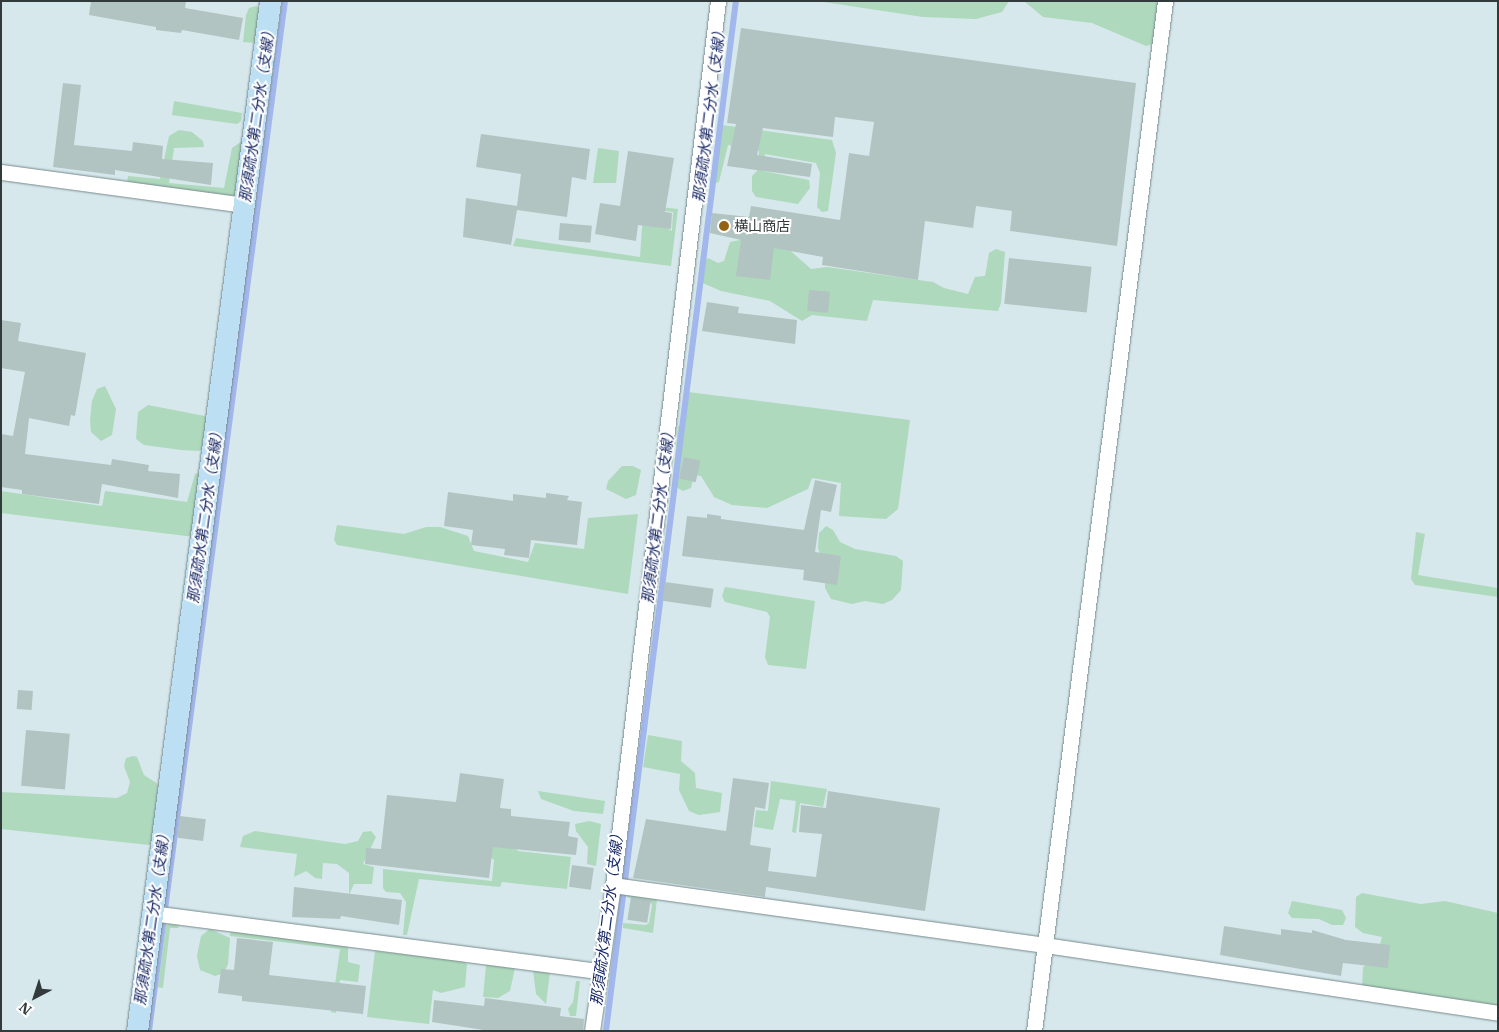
<!DOCTYPE html>
<html>
<head>
<meta charset="utf-8">
<style>
  body { margin:0 }
  #map { position:relative; width:1499px; height:1032px; overflow:hidden; background:#d6e8ec; font-family:"IBM Plex Serif","Noto Sans JP",serif }
  div>[style] { position:absolute }
  .green>* { inset:0; background:#aed9bd }
  .stream>* { height:5.5px; margin:-2.75px; padding:0 2.75px; transform-origin:2.75px; border-radius:2.75px; background:#a2b7ec }
  .building>* { inset:0; background:#b2c4c1; transform-origin:0 0 }
  .roads { filter:drop-shadow(0 0 1px #78898c) drop-shadow(0 0 1px #78898c) }
  .street>* { height:15px; margin:-7.5px; padding:0 7.5px; transform-origin:7.5px; border-radius:7.5px; background:#fff }
  .secondary>* { height:21px; margin:-10.5px; padding:0 10.5px; transform-origin:10.5px; border-radius:10.5px; background:#bcdff3 }
  .dots>* { width:14px; height:14px; translate:-50% -50%; box-sizing:border-box; border:2px solid #fff; border-radius:50% }
  span { translate:-50% -50%; white-space:nowrap; text-align:center; line-height:1.15; -webkit-text-stroke:4px #fff; paint-order:stroke }
  .poi-label { font-size:14px; color:#333a3c }
  .left { translate:0 -50%; text-align:left }
  .water-label { font-size:15px; color:#182966; font-style:italic }
  .frame { position:absolute; inset:0; border:2px solid #333a3c; pointer-events:none }
  .north { position:absolute; left:10px; top:972px; width:50px; height:50px; -webkit-text-stroke:4px #fff; paint-order:stroke; rotate:220deg; font-size:14px; font-weight:700; line-height:20px; text-align:center; color:#333a3c }
  .north::after { content:''; display:block; margin:auto; width:18px; height:22px; background:#333a3c; clip-path:polygon(50% 0,100% 100%,50% 72%,0 100%) }
</style>
</head>
<body>
<div id="map">
  <div class="green">
    <div style="clip-path:polygon(775px 1px,1009px 1px,1002px 12px,976px 19px,923px 17px,817px 1px)"></div>
    <div style="clip-path:polygon(1024px 1px,1162px 1px,1155px 43px,1146px 46px,1092px 23px,1043px 17px)"></div>
    <div style="clip-path:polygon(256px 6px,261px 10px,256px 43px,243px 42px,246px 15px,249px 8px)"></div>
    <div style="clip-path:polygon(174px 101px,242px 113px,241px 121px,237px 124px,172px 115px)"></div>
    <div style="clip-path:polygon(722px 125px,832px 140px,836px 153px,828px 211px,822px 212px,817px 207px,820px 173px,816px 163px,765px 154px,763px 171px,809px 180px,810px 188px,798px 204px,756px 197px,752px 191px,752px 176px,757px 171px,759px 151px,728px 145px,719px 182px,715px 183px)"></div>
    <div style="clip-path:polygon(179px 130px,192px 132px,203px 141px,204px 147px,174px 148px,169px 183px,224px 188px,232px 148px,245px 139px,238px 193px,232px 196px,127px 183px,128px 176px,160px 179px,169px 136px)"></div>
    <div style="clip-path:polygon(598px 148px,619px 151px,616px 183px,593px 183px)"></div>
    <div style="clip-path:polygon(643px 205px,678px 209px,671px 266px,513px 246px,516px 238px,640px 257px,643px 213px,672px 231px,673px 212px,643px 208px)"></div>
    <div style="clip-path:polygon(745px 239px,785px 246px,811px 269px,827px 267px,933px 282px,944px 288px,968px 294px,975px 277px,985px 276px,989px 253px,996px 249px,1005px 252px,1001px 303px,998px 311px,873px 300px,867px 321px,812px 315px,802px 321px,770px 301px,721px 291px,698px 281px,700px 264px,708px 258px,718px 263px,724px 261px,730px 242px)"></div>
    <div style="clip-path:polygon(105px 386px,116px 409px,112px 435px,101px 441px,91px 432px,90px 420px,92px 401px,97px 389px)"></div>
    <div style="clip-path:polygon(688px 392px,910px 420px,898px 509px,886px 519px,839px 516px,841px 483px,812px 478px,808px 489px,767px 508px,732px 505px,714px 497px,701px 476px,694px 475px,691px 488px,683px 491px,672px 485px,678px 427px,685px 420px)"></div>
    <div style="clip-path:polygon(148px 405px,205px 416px,210px 425px,206px 446px,199px 451px,181px 450px,144px 445px,136px 439px,138px 412px)"></div>
    <div style="clip-path:polygon(622px 466px,633px 466px,641px 470px,636px 495px,626px 499px,606px 489px,608px 481px)"></div>
    <div style="clip-path:polygon(200px 472px,194px 537px,1px 513px,1px 491px,102px 506px,105px 491px,187px 502px,195px 474px)"></div>
    <div style="clip-path:polygon(638px 514px,628px 594px,337px 545px,334px 540px,337px 525px,404px 534px,426px 527px,440px 527px,468px 536px,474px 551px,528px 562px,535px 543px,584px 549px,588px 518px)"></div>
    <div style="clip-path:polygon(826px 526px,833px 530px,840px 542px,855px 549px,896px 556px,903px 561px,901px 590px,892px 600px,883px 604px,865px 601px,852px 604px,831px 599px,825px 588px,825px 569px,818px 548px,819px 533px)"></div>
    <div style="clip-path:polygon(1416px 532px,1425px 534px,1418px 575px,1498px 588px,1498px 597px,1415px 585px,1411px 579px)"></div>
    <div style="clip-path:polygon(725px 587px,815px 601px,806px 669px,768px 665px,765px 657px,770px 617px,767px 612px,725px 602px,722px 596px)"></div>
    <div style="clip-path:polygon(648px 735px,682px 741px,681px 761px,695px 773px,696px 788px,722px 793px,720px 812px,699px 815px,689px 811px,679px 790px,680px 774px,643px 767px)"></div>
    <div style="clip-path:polygon(133px 756px,137px 757px,144px 775px,158px 784px,154px 841px,149px 845px,1px 829px,1px 792px,117px 798px,127px 793px,130px 782px,124px 766px,126px 758px)"></div>
    <div style="clip-path:polygon(771px 781px,827px 789px,823px 807px,800px 803px,796px 833px,792px 832px,796px 801px,780px 799px,773px 830px,754px 827px,756px 810px,768px 811px)"></div>
    <div style="clip-path:polygon(538px 791px,605px 801px,603px 814px,574px 811px,541px 799px)"></div>
    <div style="clip-path:polygon(589px 821px,601px 824px,596px 866px,587px 864px,588px 847px,576px 831px,575px 824px)"></div>
    <div style="clip-path:polygon(255px 831px,345px 844px,358px 841px,363px 832px,371px 831px,376px 837px,363px 864px,374px 867px,372px 884px,354px 884px,349px 895px,349px 873px,337px 864px,323px 863px,322px 879px,315px 878px,306px 871px,294px 877px,297px 854px,240px 847px,243px 836px)"></div>
    <div style="clip-path:polygon(486px 841px,514px 847px,518px 851px,571px 857px,567px 889px,502px 882px,500px 887px,419px 879px,407px 935px,403px 935px,406px 902px,400px 893px,386px 892px,383px 888px,383px 869px,492px 881px,494px 860px,486px 854px)"></div>
    <div style="clip-path:polygon(628px 892px,657px 899px,653px 933px,623px 928px,623px 923px,646px 925px,649px 923px,652px 905px,649px 901px,627px 897px)"></div>
    <div style="clip-path:polygon(1362px 893px,1421px 904px,1445px 901px,1498px 913px,1498px 1010px,1362px 990px,1363px 967px,1376px 959px,1382px 937px,1363px 933px,1355px 927px,1356px 897px)"></div>
    <div style="clip-path:polygon(1292px 901px,1342px 910px,1346px 918px,1343px 925px,1332px 925px,1319px 919px,1292px 918px,1288px 913px)"></div>
    <div style="clip-path:polygon(170px 924px,179px 925px,178px 928px,170px 928px,163px 988px,158px 987px,166px 925px)"></div>
    <div style="clip-path:polygon(210px 929px,230px 938px,228px 964px,224px 973px,215px 976px,200px 970px,197px 956px,201px 936px)"></div>
    <div style="clip-path:polygon(231px 930px,348px 946px,348px 962px,360px 965px,358px 982px,340px 980px,336px 1013px,331px 1012px,340px 949px,230px 936px)"></div>
    <div style="clip-path:polygon(375px 951px,463px 961px,467px 964px,465px 987px,441px 993px,433px 990px,429px 1024px,367px 1017px)"></div>
    <div style="clip-path:polygon(486px 965px,515px 968px,510px 991px,498px 998px,483px 997px)"></div>
    <div style="clip-path:polygon(533px 970px,550px 972px,546px 1004px,536px 994px)"></div>
    <div style="clip-path:polygon(576px 981px,580px 981px,576px 1016px,570px 1016px,568px 1009px,573px 1002px)"></div>
  </div>
  <div class="stream">
    <div style="left:149px;top:1031px;width:1039px;rotate:-82.48deg"></div>
    <div style="left:606px;top:1031px;width:1038px;rotate:-82.81deg"></div>
  </div>
  <div class="building">
    <div style="clip-path:polygon(91px 1px,186px 1px,185px 8px,243px 18px,239px 40px,182px 30px,181px 33px,156px 30px,156px 27px,89px 15px)"></div>
    <div style="clip-path:polygon(741px 28px,1136px 83px,1117px 246px,1010px 231px,1012px 211px,976px 206px,973px 228px,925px 221px,918px 280px,822px 265px,823px 257px,774px 248px,770px 280px,736px 276px,741px 240px,710px 233px,712px 213px,749px 217px,751px 206px,840px 220px,849px 153px,869px 156px,874px 122px,835px 117px,833px 137px,763px 128px,757px 155px,812px 164px,810px 177px,727px 166px,736px 124px,727px 123px)"></div>
    <div style="clip-path:polygon(63px 83px,81px 85px,74px 145px,132px 151px,133px 142px,163px 146px,162px 159px,213px 163px,211px 185px,115px 170px,115px 175px,53px 167px)"></div>
    <div style="clip-path:polygon(481px 134px,590px 149px,586px 180px,572px 177px,567px 217px,517px 210px,511px 245px,463px 237px,466px 198px,517px 206px,521px 174px,476px 167px)"></div>
    <div style="clip-path:polygon(628px 151px,674px 158px,665px 212px,672px 213px,671px 229px,638px 225px,636px 241px,595px 234px,600px 203px,620px 206px)"></div>
    <div style="left:560px;top:223px;width:32px;height:17px;rotate:5deg"></div>
    <div style="left:1009px;top:258px;width:83px;height:46px;rotate:6deg"></div>
    <div style="left:809px;top:290px;width:21px;height:21px;rotate:5deg"></div>
    <div style="clip-path:polygon(707px 302px,739px 307px,738px 313px,797px 320px,795px 344px,702px 331px)"></div>
    <div style="clip-path:polygon(1px 320px,21px 323px,18px 341px,86px 353px,75px 416px,71px 415px,69px 426px,29px 418px,25px 454px,111px 465px,112px 459px,149px 465px,148px 471px,180px 474px,178px 498px,102px 484px,99px 504px,22px 494px,22px 490px,1px 487px,1px 434px,13px 436px,25px 372px,1px 368px)"></div>
    <div style="left:684px;top:457px;width:17px;height:22px;rotate:13deg"></div>
    <div style="clip-path:polygon(815px 480px,837px 485px,831px 512px,821px 510px,815px 552px,841px 556px,837px 585px,803px 580px,804px 570px,682px 556px,687px 516px,707px 518px,707px 514px,721px 516px,721px 519px,804px 530px)"></div>
    <div style="clip-path:polygon(448px 492px,513px 501px,513px 494px,546px 498px,546px 493px,569px 496px,567px 500px,582px 502px,577px 545px,531px 540px,529px 558px,504px 555px,505px 549px,471px 545px,473px 530px,444px 526px)"></div>
    <div style="left:665px;top:582px;width:49px;height:19px;rotate:8deg"></div>
    <div style="left:18px;top:690px;width:15px;height:19px;rotate:4deg"></div>
    <div style="left:26px;top:730px;width:44px;height:56px;rotate:5deg"></div>
    <div style="clip-path:polygon(460px 773px,504px 779px,500px 808px,511px 809px,511px 816px,570px 822px,568px 836px,578px 838px,576px 855px,493px 847px,489px 878px,365px 864px,366px 848px,381px 849px,387px 795px,456px 802px)"></div>
    <div style="clip-path:polygon(733px 778px,769px 783px,765px 809px,755px 807px,750px 845px,771px 848px,768px 871px,816px 877px,822px 834px,799px 832px,801px 805px,826px 808px,828px 791px,940px 808px,925px 911px,766px 887px,765px 897px,633px 878px,646px 819px,726px 831px)"></div>
    <div style="left:180px;top:816px;width:26px;height:22px;rotate:7deg"></div>
    <div style="left:572px;top:865px;width:22px;height:22px;rotate:8deg"></div>
    <div style="clip-path:polygon(294px 887px,402px 900px,399px 925px,341px 916px,340px 919px,292px 917px)"></div>
    <div style="left:631px;top:897px;width:20px;height:23px;rotate:9deg"></div>
    <div style="clip-path:polygon(1224px 926px,1281px 935px,1281px 929px,1312px 933px,1312px 930px,1346px 940px,1390px 945px,1388px 968px,1343px 963px,1341px 976px,1220px 955px)"></div>
    <div style="clip-path:polygon(237px 938px,273px 942px,269px 975px,366px 986px,363px 1014px,242px 1001px,242px 996px,218px 993px,221px 969px,234px 970px)"></div>
    <div style="clip-path:polygon(485px 998px,561px 1008px,560px 1016px,584px 1019px,583px 1031px,490px 1031px,432px 1022px,434px 1000px,484px 1006px)"></div>
  </div>
  <div class="roads">
    <div class="street">
      <div style="left:1px;top:172px;width:246px;rotate:7.7deg"></div>
      <div style="left:613px;top:885px;width:436px;rotate:7.9deg"></div>
      <div style="left:1045px;top:945px;width:458px;rotate:8.5deg"></div>
      <div style="left:151px;top:913px;width:453px;rotate:7.4deg"></div>
      <div style="left:592px;top:1031px;width:148px;rotate:-81.8deg"></div>
      <div style="left:613px;top:885px;width:890px;rotate:-83.23deg"></div>
      <div style="left:1034px;top:1031px;width:1038px;rotate:-82.75deg"></div>
    </div>
    <div class="secondary">
      <div style="left:137px;top:1031px;width:1039px;rotate:-82.64deg"></div>
    </div>
  </div>
  <div class="dots">
    <div style="left:724px;top:226px;background:#936212"></div>
  </div>
  <div class="poi-label">
    <span class="left" style="left:734px;top:226px">横山商店</span>
  </div>
  <div class="water-label">
    <span style="left:257px;top:113px;rotate:-82deg">那須疏水第二分水（支線）</span>
    <span style="left:709px;top:113px;rotate:-83deg">那須疏水第二分水（支線）</span>
    <span style="left:205px;top:514px;rotate:-82deg">那須疏水第二分水（支線）</span>
    <span style="left:658px;top:514px;rotate:-83deg">那須疏水第二分水（支線）</span>
    <span style="left:152px;top:916px;rotate:-82deg">那須疏水第二分水（支線）</span>
    <span style="left:607px;top:916px;rotate:-83deg">那須疏水第二分水（支線）</span>
  </div>
  <div class="frame"></div>
  <div class="north">N</div>
</div>
</body>
</html>
